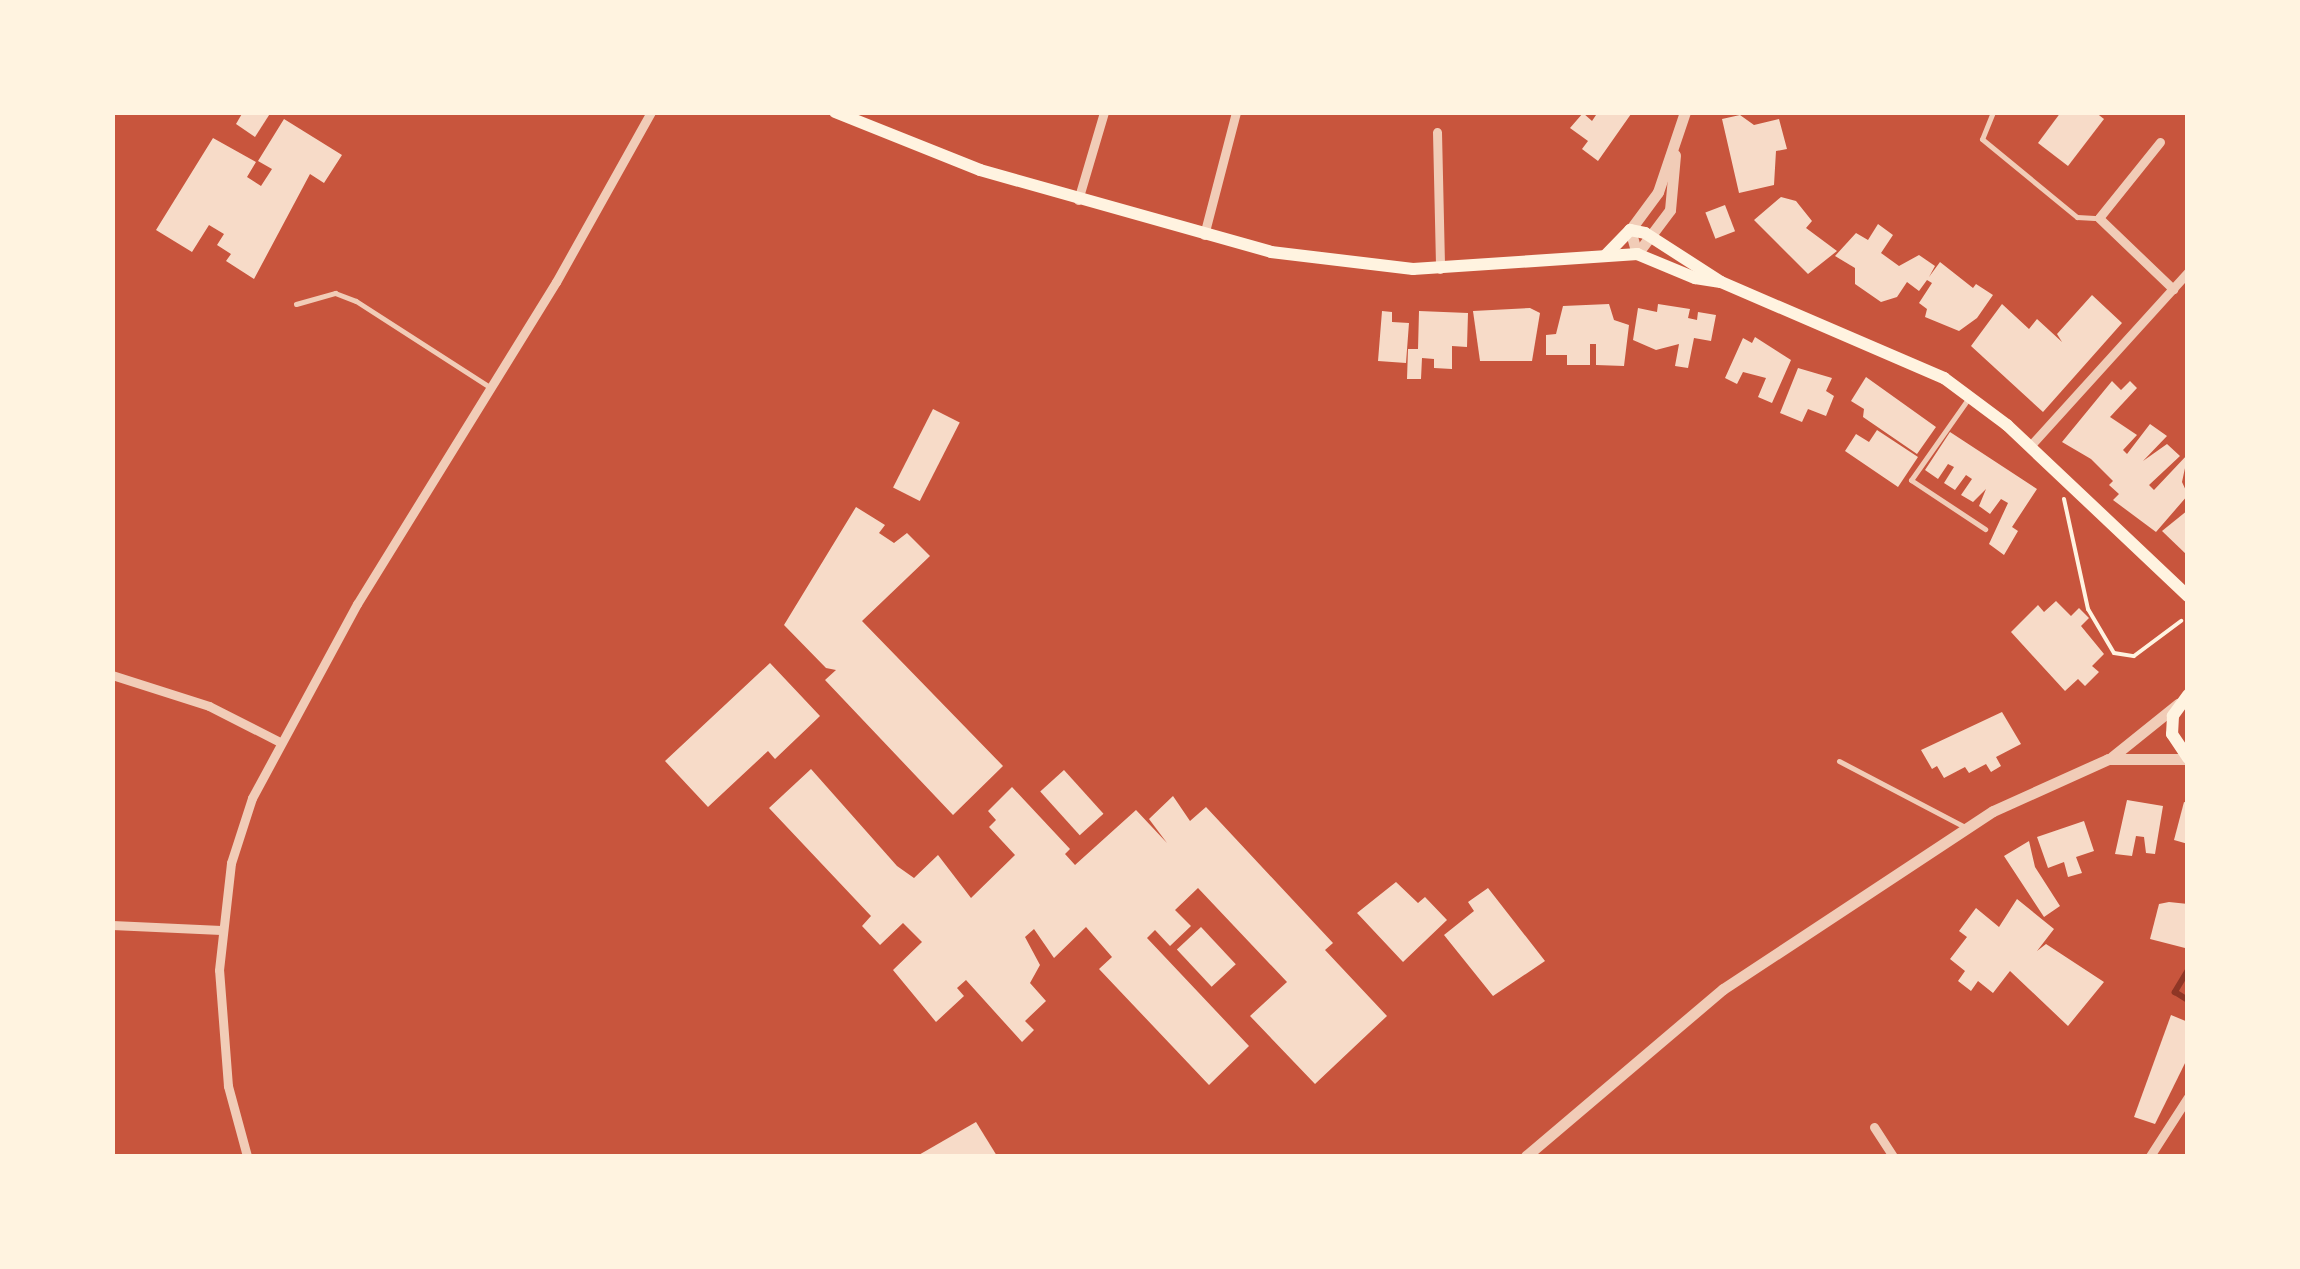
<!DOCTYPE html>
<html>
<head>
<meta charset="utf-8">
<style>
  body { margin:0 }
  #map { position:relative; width:2300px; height:1269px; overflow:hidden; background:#c8553d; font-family:"Space Grotesk",sans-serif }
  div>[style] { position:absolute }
  .stream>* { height:6px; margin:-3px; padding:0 3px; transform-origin:3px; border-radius:3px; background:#8f3625 }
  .building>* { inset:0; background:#f7dbc8; transform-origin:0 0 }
  .path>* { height:4px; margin:-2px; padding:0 2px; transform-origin:2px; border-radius:2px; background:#fff3e0 }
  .service>* { height:5px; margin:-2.5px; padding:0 2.5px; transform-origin:2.5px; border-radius:2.5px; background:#f1ccb7 }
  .minor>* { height:9px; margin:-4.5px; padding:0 4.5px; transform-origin:4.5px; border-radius:4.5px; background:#f1ccb7 }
  .tertiary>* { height:11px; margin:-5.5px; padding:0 5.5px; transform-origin:5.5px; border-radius:5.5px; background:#f1ccb7 }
  .secondary>* { height:12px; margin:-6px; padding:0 6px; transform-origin:6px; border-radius:6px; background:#fff3e0 }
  span { translate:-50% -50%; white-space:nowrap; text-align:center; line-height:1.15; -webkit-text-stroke:10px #fff3e0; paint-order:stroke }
  .frame { position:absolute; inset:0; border:115px solid #fff3e0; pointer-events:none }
</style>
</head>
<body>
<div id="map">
  <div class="stream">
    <div style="left:2188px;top:970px;width:26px;rotate:121deg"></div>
    <div style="left:2175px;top:992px;width:15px;rotate:32deg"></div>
  </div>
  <div class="building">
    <div style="clip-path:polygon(243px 112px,271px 112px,255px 137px,236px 124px)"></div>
    <div style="clip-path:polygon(1598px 112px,1631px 114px,1598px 161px,1582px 149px,1588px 141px,1570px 128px,1583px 113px,1592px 121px)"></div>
    <div style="clip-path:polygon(2061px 112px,2095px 112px,2104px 119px,2068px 166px,2038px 143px)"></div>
    <div style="clip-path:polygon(1740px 115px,1754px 125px,1779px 119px,1787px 149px,1776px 151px,1774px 185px,1739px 193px,1722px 119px)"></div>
    <div style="clip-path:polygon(284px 119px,342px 155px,324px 183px,310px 174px,254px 279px,226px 261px,231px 254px,217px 245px,224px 234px,209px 225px,192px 252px,156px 230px,213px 138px,256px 162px,247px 177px,261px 186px,272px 169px,258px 161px)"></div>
    <div style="clip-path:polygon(1781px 197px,1796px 201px,1812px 221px,1806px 228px,1837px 251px,1808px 274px,1754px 220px)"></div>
    <div style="left:1725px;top:205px;width:28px;height:21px;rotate:69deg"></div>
    <div style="clip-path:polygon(1878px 224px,1893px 235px,1881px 253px,1899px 266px,1919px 255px,1935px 266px,1929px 277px,1940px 262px,1973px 288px,1976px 284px,1993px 295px,1977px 318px,1959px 331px,1925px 317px,1927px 309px,1919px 303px,1932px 283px,1927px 280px,1919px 291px,1907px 282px,1897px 297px,1881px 302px,1855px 284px,1855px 268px,1835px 256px,1856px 233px,1868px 240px)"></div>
    <div style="clip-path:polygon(2092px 295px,2122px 323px,2043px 412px,1971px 346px,2002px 304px,2029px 329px,2037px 319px,2062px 342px,2057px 334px)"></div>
    <div style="clip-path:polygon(1609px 304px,1614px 320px,1629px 325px,1624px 366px,1596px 365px,1596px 344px,1590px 344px,1590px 365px,1567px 365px,1567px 355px,1546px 355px,1546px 335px,1556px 334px,1563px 306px)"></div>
    <div style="clip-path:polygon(1658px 304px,1690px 309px,1688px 318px,1697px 320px,1698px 312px,1716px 315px,1711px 341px,1694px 338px,1688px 368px,1675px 366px,1679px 344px,1656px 350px,1633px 340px,1638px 308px,1657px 312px)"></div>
    <div style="clip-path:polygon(1530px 308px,1540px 313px,1532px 361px,1480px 361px,1473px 311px)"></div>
    <div style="clip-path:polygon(1382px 311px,1392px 312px,1392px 322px,1409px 323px,1406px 363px,1378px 361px)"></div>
    <div style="clip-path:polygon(1419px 311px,1468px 313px,1467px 347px,1452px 346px,1452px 369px,1434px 368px,1434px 359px,1422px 358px,1421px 379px,1407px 379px,1408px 349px,1418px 349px)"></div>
    <div style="clip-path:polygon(1755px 337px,1791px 360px,1772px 403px,1758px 397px,1766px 378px,1743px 372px,1737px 384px,1725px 378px,1743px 338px,1752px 343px)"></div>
    <div style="clip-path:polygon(1798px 368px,1832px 378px,1826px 391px,1834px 396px,1826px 416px,1808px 409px,1802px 422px,1780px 413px)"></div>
    <div style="clip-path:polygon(1866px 377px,1936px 427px,1917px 454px,1863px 417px,1864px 409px,1851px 401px)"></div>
    <div style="clip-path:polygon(2112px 381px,2121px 390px,2130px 381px,2137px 388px,2110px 417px,2137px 435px,2123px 450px,2127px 454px,2150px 424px,2167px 436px,2143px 461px,2167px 444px,2180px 456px,2149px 485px,2154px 490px,2188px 454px,2182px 482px,2188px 495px,2156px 532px,2113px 500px,2119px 494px,2109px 485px,2113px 481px,2091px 459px,2062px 442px)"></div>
    <div style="left:933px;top:409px;width:30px;height:88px;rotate:27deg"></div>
    <div style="clip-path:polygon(1877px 430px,1918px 457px,1898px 487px,1845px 451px,1856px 434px,1869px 442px)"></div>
    <div style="clip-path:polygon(1950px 432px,2037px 489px,2012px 527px,2018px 531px,2004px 555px,1989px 544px,2008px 503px,2001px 499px,1990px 514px,1979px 506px,1986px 489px,1973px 502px,1961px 495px,1972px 479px,1966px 475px,1955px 490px,1944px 483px,1954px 467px,1948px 464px,1938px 479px,1925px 470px)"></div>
    <div style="clip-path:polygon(856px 507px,885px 525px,879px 533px,894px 543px,907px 533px,930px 556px,862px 621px,1003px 766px,953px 815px,825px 680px,836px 670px,826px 668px,784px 625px)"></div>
    <div style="clip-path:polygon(2188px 510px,2188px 556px,2162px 531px)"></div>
    <div style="clip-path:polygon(2056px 601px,2071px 616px,2079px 608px,2089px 618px,2081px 626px,2104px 654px,2092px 666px,2099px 672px,2085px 686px,2078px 679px,2065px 691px,2011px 632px,2038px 605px,2044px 612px)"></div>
    <div style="clip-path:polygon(770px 663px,820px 716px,775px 759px,768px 751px,708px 807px,665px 761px)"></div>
    <div style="clip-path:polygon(2002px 712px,2021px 744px,1996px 757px,2001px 766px,1991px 772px,1986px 764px,1969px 773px,1965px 767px,1944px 778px,1937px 766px,1932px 769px,1921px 750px)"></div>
    <div style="clip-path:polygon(811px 769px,897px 866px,914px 878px,938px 855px,971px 898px,1015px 855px,989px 827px,996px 820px,988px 811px,1012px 787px,1070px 849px,1065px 854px,1075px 865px,1136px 810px,1167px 843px,1149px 819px,1173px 796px,1190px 821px,1206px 807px,1333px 943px,1325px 950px,1387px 1016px,1315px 1084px,1250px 1016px,1287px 982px,1198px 888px,1175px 910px,1191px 926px,1170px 946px,1155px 930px,1147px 938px,1249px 1046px,1209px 1085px,1099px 969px,1112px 957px,1086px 927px,1054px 958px,1034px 929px,1025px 937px,1040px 965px,1030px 983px,1046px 1001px,1025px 1021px,1034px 1030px,1022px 1042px,966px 980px,957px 988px,964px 996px,936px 1022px,893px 970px,922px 942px,903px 923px,880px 945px,862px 926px,871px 916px,769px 808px)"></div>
    <div style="left:1064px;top:770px;width:59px;height:32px;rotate:48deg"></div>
    <div style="clip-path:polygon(2127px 800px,2163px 806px,2155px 854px,2146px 853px,2144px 837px,2136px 836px,2132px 856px,2115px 854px)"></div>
    <div style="clip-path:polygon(2184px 802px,2188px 803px,2188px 844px,2174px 840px)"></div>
    <div style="clip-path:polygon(2084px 821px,2094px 851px,2076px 857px,2082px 873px,2068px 877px,2064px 862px,2048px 868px,2037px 837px)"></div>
    <div style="clip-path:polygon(2029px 841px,2035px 867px,2060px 906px,2044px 917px,2004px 856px)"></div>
    <div style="clip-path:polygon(1396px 882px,1418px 903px,1425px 897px,1447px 920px,1403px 962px,1357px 913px)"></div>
    <div style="clip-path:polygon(1488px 888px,1545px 961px,1493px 996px,1444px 935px,1474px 911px,1468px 902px)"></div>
    <div style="clip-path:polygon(2017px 899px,2054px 929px,2037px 951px,2046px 944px,2104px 982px,2068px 1026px,2010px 971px,1993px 993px,1978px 981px,1971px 991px,1958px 981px,1965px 971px,1950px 959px,1967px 937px,1959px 931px,1976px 908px,1999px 927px)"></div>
    <div style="clip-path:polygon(2169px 902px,2188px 904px,2185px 948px,2150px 939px,2159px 904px)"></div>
    <div style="left:1201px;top:927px;width:51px;height:33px;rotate:47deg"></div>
    <div style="clip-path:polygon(2171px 1015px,2188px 1022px,2188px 1057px,2155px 1124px,2134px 1117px)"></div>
    <div style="clip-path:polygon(976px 1122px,997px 1156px,917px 1156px)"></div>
  </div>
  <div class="path">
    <div style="left:2064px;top:499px;width:113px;rotate:77.7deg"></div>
    <div style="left:2088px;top:609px;width:51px;rotate:59.4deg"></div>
    <div style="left:2114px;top:653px;width:20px;rotate:9deg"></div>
    <div style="left:2134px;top:656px;width:59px;rotate:-36.7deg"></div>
  </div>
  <div class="service">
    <div style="left:1993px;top:112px;width:29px;rotate:112deg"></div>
    <div style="left:1982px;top:139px;width:123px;rotate:39.4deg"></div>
    <div style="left:2077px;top:217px;width:22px;rotate:3deg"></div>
    <div style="left:296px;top:304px;width:41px;rotate:-15.8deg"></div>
    <div style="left:335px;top:293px;width:22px;rotate:21deg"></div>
    <div style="left:356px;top:301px;width:161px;rotate:32.8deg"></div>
    <div style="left:1968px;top:399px;width:99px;rotate:125.1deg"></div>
    <div style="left:1911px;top:480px;width:89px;rotate:33.5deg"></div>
    <div style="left:1839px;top:761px;width:140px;rotate:27.7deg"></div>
  </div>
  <div class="minor">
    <div style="left:1437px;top:132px;width:137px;rotate:88.7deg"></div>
    <div style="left:2160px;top:142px;width:97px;rotate:128.8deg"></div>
    <div style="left:2099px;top:218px;width:103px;rotate:43.8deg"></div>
    <div style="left:1078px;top:200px;width:92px;rotate:-73.5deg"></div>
    <div style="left:1204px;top:235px;width:127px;rotate:-75.4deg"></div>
    <div style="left:2031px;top:445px;width:234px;rotate:-47.8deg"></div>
    <div style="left:112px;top:675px;width:102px;rotate:17.7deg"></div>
    <div style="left:209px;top:706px;width:80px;rotate:26.9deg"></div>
    <div style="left:112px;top:925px;width:109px;rotate:2.6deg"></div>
    <div style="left:1874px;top:1127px;width:35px;rotate:57deg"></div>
    <div style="left:247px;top:1156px;width:73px;rotate:-105.2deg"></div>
    <div style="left:228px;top:1086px;width:116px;rotate:-94.4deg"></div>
    <div style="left:219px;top:970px;width:108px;rotate:-83.6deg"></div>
    <div style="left:231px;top:863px;width:68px;rotate:-72.1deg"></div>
    <div style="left:252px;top:798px;width:221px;rotate:-61.6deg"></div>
    <div style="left:357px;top:604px;width:379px;rotate:-58.3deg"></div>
    <div style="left:556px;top:282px;width:195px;rotate:-60.8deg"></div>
    <div style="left:2150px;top:1156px;width:70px;rotate:-57.2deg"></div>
  </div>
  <div class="tertiary">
    <div style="left:1675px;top:155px;width:55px;rotate:95.2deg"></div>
    <div style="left:1670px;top:210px;width:55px;rotate:126.9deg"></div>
    <div style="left:1637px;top:254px;width:25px;rotate:-106deg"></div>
    <div style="left:1630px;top:230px;width:47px;rotate:-53.6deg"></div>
    <div style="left:1658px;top:192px;width:84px;rotate:-71.4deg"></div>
    <div style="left:2112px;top:757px;width:85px;rotate:-38.8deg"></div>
    <div style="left:1526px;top:1156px;width:258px;rotate:-40.3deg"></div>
    <div style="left:1723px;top:989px;width:323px;rotate:-33.4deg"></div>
    <div style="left:1993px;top:811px;width:126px;rotate:-24.3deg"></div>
    <div style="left:2108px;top:759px;width:80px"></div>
  </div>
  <div class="secondary">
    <div style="left:835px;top:112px;width:156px;rotate:21.8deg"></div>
    <div style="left:980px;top:170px;width:302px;rotate:15.7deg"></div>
    <div style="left:1271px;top:252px;width:143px;rotate:6.8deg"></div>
    <div style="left:1413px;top:269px;width:225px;rotate:-3.8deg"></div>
    <div style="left:1637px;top:254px;width:63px;rotate:22.5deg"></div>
    <div style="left:1695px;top:278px;width:26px;rotate:9deg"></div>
    <div style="left:1606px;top:255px;width:35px;rotate:-46deg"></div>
    <div style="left:1630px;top:230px;width:15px;rotate:11deg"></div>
    <div style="left:1645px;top:233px;width:90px;rotate:32.8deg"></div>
    <div style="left:1721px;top:282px;width:243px;rotate:23.3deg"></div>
    <div style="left:1944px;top:378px;width:79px;rotate:36.7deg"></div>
    <div style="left:2007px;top:425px;width:249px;rotate:43.4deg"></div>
    <div style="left:2188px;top:695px;width:26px;rotate:126deg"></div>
    <div style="left:2173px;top:716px;width:18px;rotate:93deg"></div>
    <div style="left:2172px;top:734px;width:29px;rotate:56deg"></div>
  </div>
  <div class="frame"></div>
</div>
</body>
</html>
